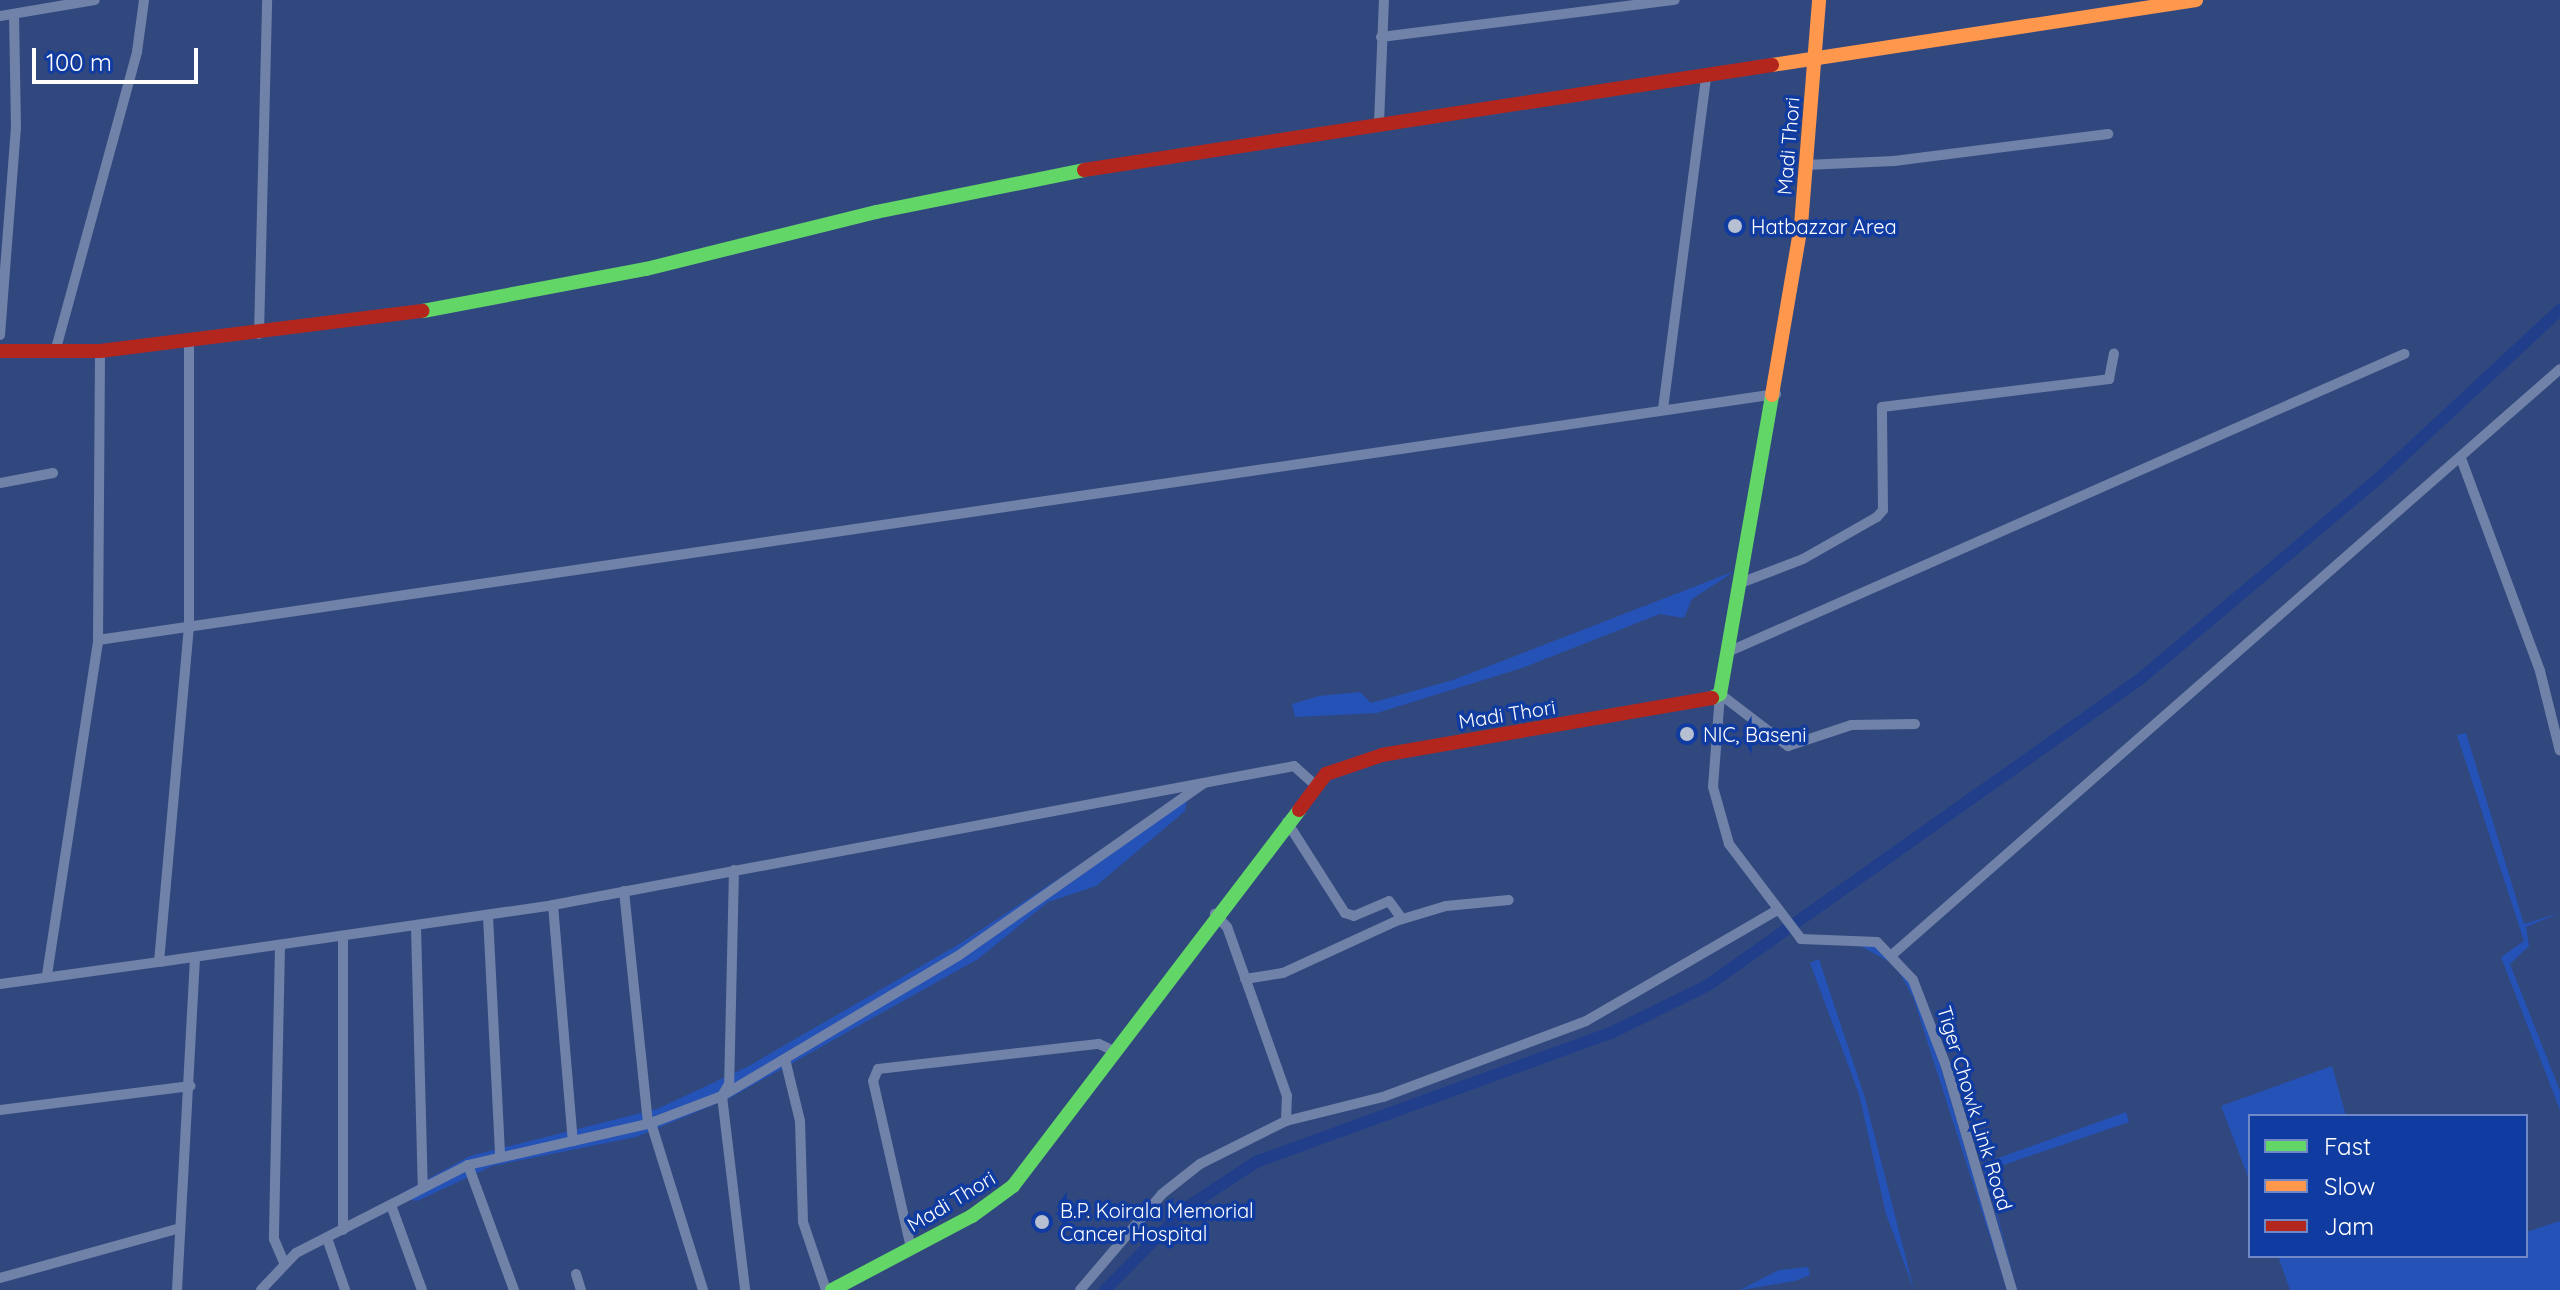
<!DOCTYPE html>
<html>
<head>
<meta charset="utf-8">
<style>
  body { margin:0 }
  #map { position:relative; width:2560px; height:1290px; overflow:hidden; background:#31487f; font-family:Quicksand,sans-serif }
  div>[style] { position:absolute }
  .green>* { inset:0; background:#2552b6 }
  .canal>* { height:12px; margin:-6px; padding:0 6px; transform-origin:6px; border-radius:6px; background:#213e8a }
  .street>* { height:10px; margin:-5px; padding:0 5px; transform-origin:5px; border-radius:5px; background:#7182a8 }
  .fast>* { height:14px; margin:-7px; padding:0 7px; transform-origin:7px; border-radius:7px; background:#63d668 }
  .slow>* { height:14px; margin:-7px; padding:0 7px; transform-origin:7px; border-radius:7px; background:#ff974d }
  .jam>* { height:14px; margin:-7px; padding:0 7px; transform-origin:7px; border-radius:7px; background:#b3261e }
  .dots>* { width:22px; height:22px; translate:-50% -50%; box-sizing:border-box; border:4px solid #103ba0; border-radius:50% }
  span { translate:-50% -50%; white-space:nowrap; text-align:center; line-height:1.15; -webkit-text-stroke:7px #103ba0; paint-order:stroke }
  .street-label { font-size:20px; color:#fff }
  .poi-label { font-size:20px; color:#fff }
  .left { translate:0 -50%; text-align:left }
  .legend { position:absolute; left:2248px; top:1114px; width:280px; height:144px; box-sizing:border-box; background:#103ba0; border:2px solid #7089c6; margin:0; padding:10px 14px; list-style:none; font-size:24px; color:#fff }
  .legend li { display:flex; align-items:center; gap:16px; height:40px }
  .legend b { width:40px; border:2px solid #7089c6 }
  .scale { position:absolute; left:32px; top:48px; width:166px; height:36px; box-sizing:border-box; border:4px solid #fff; border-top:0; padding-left:10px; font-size:24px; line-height:28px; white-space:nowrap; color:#fff; -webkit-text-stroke:6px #103ba0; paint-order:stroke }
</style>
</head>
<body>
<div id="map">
  <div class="green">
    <div style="clip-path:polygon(1735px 571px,1692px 599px,1684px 618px,1660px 614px,1522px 668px,1377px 713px,1295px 717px,1292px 704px,1319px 696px,1360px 692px,1371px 703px,1453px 680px)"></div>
    <div style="clip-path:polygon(2466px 733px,2524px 924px,2560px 913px,2526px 927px,2529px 946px,2510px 964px,2560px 1091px,2560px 1110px,2501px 957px,2524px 941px,2457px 735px)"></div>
    <div style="clip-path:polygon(1188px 793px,1185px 811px,1096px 886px,1048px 902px,978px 959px,728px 1099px,636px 1137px,492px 1166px,417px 1201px,395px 1197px,470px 1156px,657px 1109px,747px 1067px,961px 943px)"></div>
    <div style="clip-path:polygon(1869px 944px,1883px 951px,1906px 975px,1931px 1034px,2007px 1290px,1913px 997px,1895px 965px,1859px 945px)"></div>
    <div style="clip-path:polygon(1819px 959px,1865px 1098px,1914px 1290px,1886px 1214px,1859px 1094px,1810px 963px)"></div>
    <div style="clip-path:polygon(2332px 1066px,2346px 1116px,2250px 1116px,2250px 1182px,2221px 1106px)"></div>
    <div style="clip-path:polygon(2126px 1112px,2129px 1122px,1986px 1171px,2017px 1290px,1982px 1164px)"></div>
    <div style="clip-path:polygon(2560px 1221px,2560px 1290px,2290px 1290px,2278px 1256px,2526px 1256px,2526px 1232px)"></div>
    <div style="clip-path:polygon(1808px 1267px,1810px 1275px,1795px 1281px,1740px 1290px,1779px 1270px)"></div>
  </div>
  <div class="canal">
    <div style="left:1105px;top:1290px;width:115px;rotate:-45.4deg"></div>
    <div style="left:1186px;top:1208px;width:84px;rotate:-33.3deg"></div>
    <div style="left:1256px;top:1162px;width:378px;rotate:-20deg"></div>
    <div style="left:1611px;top:1033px;width:108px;rotate:-26.3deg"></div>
    <div style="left:1708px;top:985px;width:528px;rotate:-35.29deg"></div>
    <div style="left:2139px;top:680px;width:314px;rotate:-40.1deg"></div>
    <div style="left:2379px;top:478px;width:247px;rotate:-42.9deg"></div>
  </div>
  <div class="street">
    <div style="left:0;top:16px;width:96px;rotate:-9.6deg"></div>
    <div style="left:1381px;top:37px;width:296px;rotate:-7.2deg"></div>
    <div style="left:1379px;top:123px;width:123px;rotate:-87.7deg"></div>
    <div style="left:1806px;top:165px;width:88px;rotate:-2.6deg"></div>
    <div style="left:1894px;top:161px;width:216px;rotate:-7.2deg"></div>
    <div style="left:259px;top:334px;width:334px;rotate:-88.6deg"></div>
    <div style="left:0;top:335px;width:208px;rotate:-85.6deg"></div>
    <div style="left:16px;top:128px;width:114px;rotate:-91deg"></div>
    <div style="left:55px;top:352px;width:311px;rotate:-74.7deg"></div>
    <div style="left:137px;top:52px;width:52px;rotate:-82.3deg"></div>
    <div style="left:1663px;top:409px;width:335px;rotate:-82.6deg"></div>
    <div style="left:2462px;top:461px;width:224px;rotate:69.6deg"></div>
    <div style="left:2540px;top:671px;width:82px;rotate:76deg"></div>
    <div style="left:0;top:483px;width:54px;rotate:-10.7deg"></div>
    <div style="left:1743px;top:582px;width:64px;rotate:-21deg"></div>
    <div style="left:1803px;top:559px;width:85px;rotate:-29.6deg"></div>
    <div style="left:1877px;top:517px;width:9px;rotate:-49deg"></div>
    <div style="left:1883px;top:510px;width:103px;rotate:-90.6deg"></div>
    <div style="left:1882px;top:407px;width:229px;rotate:-7deg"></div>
    <div style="left:2109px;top:379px;width:26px;rotate:-79deg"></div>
    <div style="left:98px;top:640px;width:1696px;rotate:-8.34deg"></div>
    <div style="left:1730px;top:651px;width:737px;rotate:-23.78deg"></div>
    <div style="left:1720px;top:694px;width:93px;rotate:94.3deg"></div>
    <div style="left:1713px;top:787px;width:59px;rotate:74.3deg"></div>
    <div style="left:1729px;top:844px;width:119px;rotate:52.8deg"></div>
    <div style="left:1801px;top:939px;width:76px;rotate:2.3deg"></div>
    <div style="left:1877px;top:942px;width:52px;rotate:46.5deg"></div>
    <div style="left:1913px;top:980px;width:92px;rotate:69deg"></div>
    <div style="left:1946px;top:1066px;width:234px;rotate:73.6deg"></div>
    <div style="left:1720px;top:694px;width:86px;rotate:37.4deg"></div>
    <div style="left:1788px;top:746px;width:66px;rotate:-18.4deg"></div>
    <div style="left:1851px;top:725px;width:64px;rotate:-0.9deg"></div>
    <div style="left:1287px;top:822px;width:108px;rotate:57.5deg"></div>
    <div style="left:1345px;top:913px;width:9px;rotate:18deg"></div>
    <div style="left:1354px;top:916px;width:38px;rotate:-23deg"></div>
    <div style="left:1389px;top:901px;width:22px;rotate:54deg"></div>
    <div style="left:734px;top:870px;width:214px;rotate:91.3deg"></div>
    <div style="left:729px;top:1084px;width:14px;rotate:120deg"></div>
    <div style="left:722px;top:1096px;width:195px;rotate:83.2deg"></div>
    <div style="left:624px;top:891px;width:233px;rotate:84.1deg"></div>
    <div style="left:553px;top:905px;width:237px;rotate:85.2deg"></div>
    <div style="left:488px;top:916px;width:238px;rotate:87.1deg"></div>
    <div style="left:416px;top:927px;width:260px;rotate:88.5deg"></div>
    <div style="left:343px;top:937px;width:293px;rotate:90deg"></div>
    <div style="left:280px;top:946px;width:293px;rotate:91.2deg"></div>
    <div style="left:274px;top:1239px;width:25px;rotate:67deg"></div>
    <div style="left:1893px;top:954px;width:887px;rotate:-41.25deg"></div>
    <div style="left:159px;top:962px;width:398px;rotate:-8.2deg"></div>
    <div style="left:553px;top:905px;width:754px;rotate:-10.62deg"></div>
    <div style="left:1294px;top:766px;width:27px;rotate:42deg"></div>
    <div style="left:47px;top:975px;width:339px;rotate:-81.3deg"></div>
    <div style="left:98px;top:640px;width:289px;rotate:-89.6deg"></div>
    <div style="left:1245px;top:979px;width:38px;rotate:-9deg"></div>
    <div style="left:1283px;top:973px;width:124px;rotate:-24.7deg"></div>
    <div style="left:1396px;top:921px;width:52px;rotate:-16.7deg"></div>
    <div style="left:1446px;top:906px;width:63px;rotate:-5.4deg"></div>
    <div style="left:0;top:984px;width:161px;rotate:-7.9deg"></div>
    <div style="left:159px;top:962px;width:336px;rotate:-84.9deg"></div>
    <div style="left:189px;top:627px;width:286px;rotate:-90deg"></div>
    <div style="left:785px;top:1059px;width:64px;rotate:76.4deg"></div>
    <div style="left:800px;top:1121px;width:101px;rotate:88.3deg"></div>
    <div style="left:803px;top:1222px;width:72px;rotate:71.3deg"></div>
    <div style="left:0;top:1110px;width:192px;rotate:-7.2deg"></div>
    <div style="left:1286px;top:1121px;width:100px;rotate:-13.9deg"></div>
    <div style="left:1383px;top:1097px;width:217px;rotate:-20.5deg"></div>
    <div style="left:1586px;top:1021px;width:220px;rotate:-30.1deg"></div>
    <div style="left:651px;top:1123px;width:175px;rotate:72.7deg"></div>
    <div style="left:468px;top:1165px;width:133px;rotate:69.8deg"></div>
    <div style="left:391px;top:1205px;width:90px;rotate:70deg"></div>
    <div style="left:327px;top:1238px;width:55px;rotate:70.9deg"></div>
    <div style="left:911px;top:1248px;width:171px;rotate:-102.8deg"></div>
    <div style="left:873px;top:1081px;width:13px;rotate:-67deg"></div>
    <div style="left:878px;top:1069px;width:222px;rotate:-6.5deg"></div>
    <div style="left:1099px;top:1044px;width:17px;rotate:25deg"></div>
    <div style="left:576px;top:1274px;width:17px;rotate:73deg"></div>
    <div style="left:0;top:1278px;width:187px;rotate:-15.5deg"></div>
    <div style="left:177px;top:1290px;width:332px;rotate:-86.9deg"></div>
    <div style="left:261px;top:1290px;width:51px;rotate:-46.6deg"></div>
    <div style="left:296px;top:1253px;width:193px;rotate:-27.1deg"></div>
    <div style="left:468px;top:1165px;width:188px;rotate:-12.9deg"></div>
    <div style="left:651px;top:1123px;width:76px;rotate:-20.8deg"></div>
    <div style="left:722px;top:1096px;width:274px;rotate:-30.7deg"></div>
    <div style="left:958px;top:956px;width:301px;rotate:-35.1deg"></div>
    <div style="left:1080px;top:1290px;width:126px;rotate:-49.5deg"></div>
    <div style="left:1162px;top:1194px;width:48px;rotate:-38.3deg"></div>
    <div style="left:1200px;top:1164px;width:96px;rotate:-26.6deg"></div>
    <div style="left:1286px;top:1121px;width:25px;rotate:-88deg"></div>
    <div style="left:1287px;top:1096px;width:179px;rotate:-109.5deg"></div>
    <div style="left:1227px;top:927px;width:18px;rotate:-133deg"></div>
  </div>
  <div class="fast">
    <div style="left:423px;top:311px;width:227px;rotate:-10.7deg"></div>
    <div style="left:646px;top:269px;width:237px;rotate:-13.9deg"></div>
    <div style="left:876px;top:212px;width:212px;rotate:-11.4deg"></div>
    <div style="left:1712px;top:698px;width:9px;rotate:-27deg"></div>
    <div style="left:1720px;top:694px;width:303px;rotate:-80.1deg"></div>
    <div style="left:832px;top:1290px;width:158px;rotate:-27.9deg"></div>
    <div style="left:972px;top:1216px;width:51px;rotate:-36.2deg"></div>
    <div style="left:1013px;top:1186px;width:472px;rotate:-52.7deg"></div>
  </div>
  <div class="slow">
    <div style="left:1772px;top:65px;width:429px;rotate:-8.7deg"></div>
    <div style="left:1772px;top:395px;width:172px;rotate:-80.3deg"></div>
    <div style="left:1801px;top:225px;width:226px;rotate:-85.4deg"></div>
  </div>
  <div class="jam">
    <div style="left:1084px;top:170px;width:696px;rotate:-8.68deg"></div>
    <div style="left:0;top:351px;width:100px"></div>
    <div style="left:100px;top:351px;width:325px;rotate:-7.1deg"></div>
    <div style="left:1299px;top:810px;width:45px;rotate:-53.1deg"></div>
    <div style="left:1326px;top:774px;width:59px;rotate:-18.7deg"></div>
    <div style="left:1382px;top:755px;width:335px;rotate:-9.8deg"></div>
  </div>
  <div class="dots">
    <div style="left:1735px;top:226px;background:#b7bfd2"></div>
    <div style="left:1687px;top:734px;background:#b7bfd2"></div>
    <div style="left:1042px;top:1222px;background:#b7bfd2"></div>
  </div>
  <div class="street-label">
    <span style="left:1788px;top:146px;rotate:-85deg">Madi Thori</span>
    <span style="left:1507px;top:714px;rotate:-9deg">Madi Thori</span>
    <span style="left:1975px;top:1108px;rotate:73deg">Tiger Chowk Link Road</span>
    <span style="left:951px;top:1201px;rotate:-31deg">Madi Thori</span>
  </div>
  <div class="poi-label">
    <span class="left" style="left:1751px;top:226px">Hatbazzar Area</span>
    <span class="left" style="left:1703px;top:734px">NIC, Baseni</span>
    <span class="left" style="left:1060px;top:1222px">B.P. Koirala Memorial<br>Cancer Hospital</span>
  </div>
  <ul class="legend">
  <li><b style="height:10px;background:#63d668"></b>Fast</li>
  <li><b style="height:10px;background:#ff974d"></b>Slow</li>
  <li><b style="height:10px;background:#b3261e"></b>Jam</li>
  </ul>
  <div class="scale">100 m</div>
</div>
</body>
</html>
